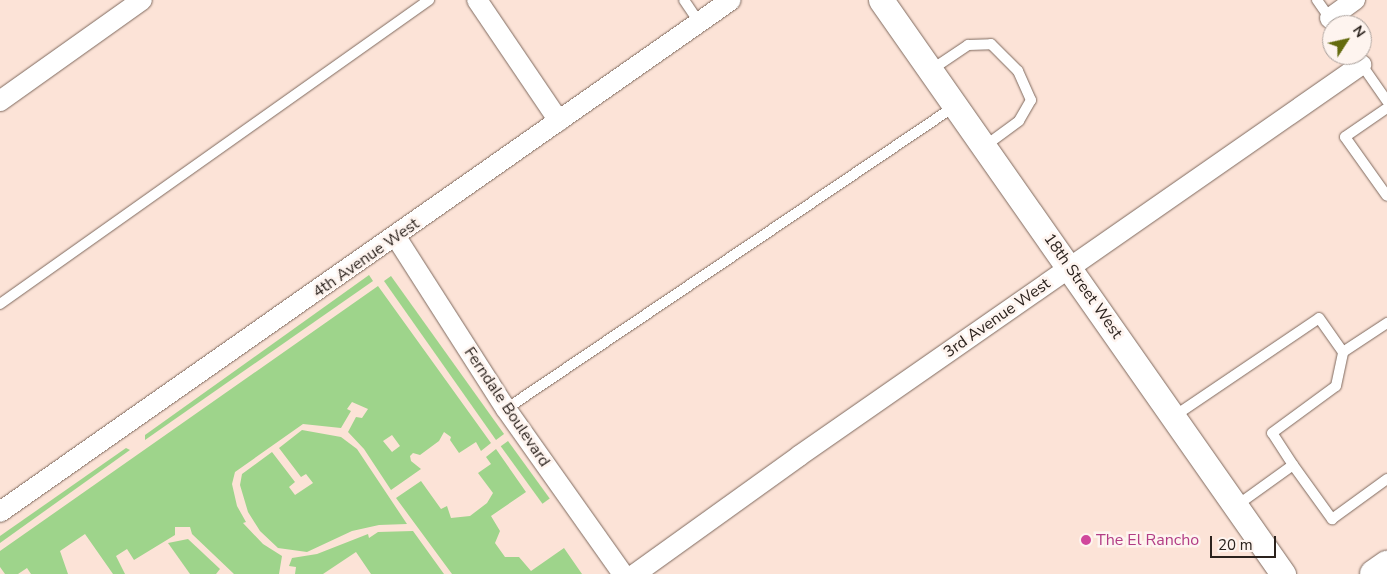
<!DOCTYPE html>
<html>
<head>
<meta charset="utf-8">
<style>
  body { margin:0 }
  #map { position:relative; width:1387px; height:574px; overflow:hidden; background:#fce3d7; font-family:"Nunito Sans",sans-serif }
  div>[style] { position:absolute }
  .green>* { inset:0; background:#9ed48b; transform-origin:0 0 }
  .roads { filter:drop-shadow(0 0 1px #7e695e) drop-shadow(0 0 1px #7e695e) }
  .service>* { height:10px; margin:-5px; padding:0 5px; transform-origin:5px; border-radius:5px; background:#fff }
  .minor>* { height:20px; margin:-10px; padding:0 10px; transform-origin:10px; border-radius:10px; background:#fff }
  .tertiary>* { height:25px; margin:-12.5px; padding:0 12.5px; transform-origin:12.5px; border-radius:12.5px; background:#fff }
  .primary>* { height:28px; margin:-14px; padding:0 14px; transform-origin:14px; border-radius:14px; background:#fff }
  .dots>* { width:14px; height:14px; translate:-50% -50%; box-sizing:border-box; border:2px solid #fef4ef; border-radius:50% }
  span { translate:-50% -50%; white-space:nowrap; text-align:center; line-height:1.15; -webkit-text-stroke:5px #fef4ef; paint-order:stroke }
  .street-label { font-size:16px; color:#2b221d }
  .hotel-label { font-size:16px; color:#b23c85 }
  .left { translate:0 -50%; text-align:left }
  .north { position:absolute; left:1322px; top:15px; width:50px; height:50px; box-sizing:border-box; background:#fef4ef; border:1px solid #aaa09b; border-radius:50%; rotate:55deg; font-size:14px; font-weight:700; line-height:20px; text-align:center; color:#2b221d }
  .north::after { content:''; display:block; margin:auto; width:18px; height:22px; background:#646b0e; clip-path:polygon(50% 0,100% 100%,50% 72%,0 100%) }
  .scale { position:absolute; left:1210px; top:536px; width:66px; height:22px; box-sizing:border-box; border:2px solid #2b221d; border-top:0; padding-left:6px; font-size:15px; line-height:18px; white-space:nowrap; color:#2b221d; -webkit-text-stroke:4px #fef4ef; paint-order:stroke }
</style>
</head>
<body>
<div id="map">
  <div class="green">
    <div style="clip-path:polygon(369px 275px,373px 281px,145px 440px,145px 435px)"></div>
    <div style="clip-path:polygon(391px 276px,504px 434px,496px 440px,384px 281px)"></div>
    <div style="clip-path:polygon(evenodd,378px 286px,491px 443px,481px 451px,476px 442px,459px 453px,450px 440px,451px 437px,444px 432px,439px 441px,420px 455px,413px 453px,410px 456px,411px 461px,421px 469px,391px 490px,364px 449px,348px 432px,356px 417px,362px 418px,368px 409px,352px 402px,347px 409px,351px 411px,341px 428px,303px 424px,235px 472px,232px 484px,237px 506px,246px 522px,243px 523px,263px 544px,282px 556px,279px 574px,234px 574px,192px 534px,190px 527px,175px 527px,175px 535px,134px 560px,127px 549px,116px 556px,125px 574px,113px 574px,85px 534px,60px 551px,68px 574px,31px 574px,27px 568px,18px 574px,5px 574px,0 567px,0 551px,378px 286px,392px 435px,400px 446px,392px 452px,383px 441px,392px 435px)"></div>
    <div style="clip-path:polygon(302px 430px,341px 437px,357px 449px,407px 524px,379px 525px,352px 531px,307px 552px,278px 548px,260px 531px,248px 512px,240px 485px,242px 474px,272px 452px,295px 482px,289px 487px,295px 495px,313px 483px,306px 474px,301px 477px,279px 448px)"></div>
    <div style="left:508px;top:441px;width:71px;height:9px;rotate:54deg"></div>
    <div style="clip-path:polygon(126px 448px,130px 450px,0 543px,0 536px)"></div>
    <div style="clip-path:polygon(496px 449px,526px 492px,491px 516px,500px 531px,495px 543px,505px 557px,519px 557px,531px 571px,564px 548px,582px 574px,452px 574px,396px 498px,421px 481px,441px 509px,447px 506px,451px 518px,470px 516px,487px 503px,493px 493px,478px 473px,491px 464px,486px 457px)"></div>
    <div style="clip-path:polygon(413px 531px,444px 574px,371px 574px,356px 552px,323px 574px,295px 574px,296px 567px,289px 566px,292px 558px,317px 554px,368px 534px,369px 538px,378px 532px)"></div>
    <div style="clip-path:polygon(188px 539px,220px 569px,216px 574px,190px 574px,168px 543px)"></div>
  </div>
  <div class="roads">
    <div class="service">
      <div style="left:684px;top:0;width:27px;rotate:56deg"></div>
      <div style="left:1317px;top:0;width:24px;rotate:55deg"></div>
      <div style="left:1355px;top:55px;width:56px;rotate:55.2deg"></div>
      <div style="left:931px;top:70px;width:45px;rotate:-34deg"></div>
      <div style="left:968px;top:45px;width:23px;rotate:-2deg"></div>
      <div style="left:991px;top:44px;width:38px;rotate:45deg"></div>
      <div style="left:1018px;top:71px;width:32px;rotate:66deg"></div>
      <div style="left:1031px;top:100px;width:24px;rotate:120deg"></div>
      <div style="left:1019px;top:121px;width:42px;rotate:143.7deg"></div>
      <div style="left:1387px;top:108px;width:51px;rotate:145.4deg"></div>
      <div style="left:1345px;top:137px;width:72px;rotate:54.6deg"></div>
      <div style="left:0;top:304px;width:526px;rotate:-35.32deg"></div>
      <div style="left:506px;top:409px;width:542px;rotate:-34.01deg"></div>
      <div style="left:1173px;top:417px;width:176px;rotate:-34.1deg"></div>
      <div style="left:1319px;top:318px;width:42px;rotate:54.8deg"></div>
      <div style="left:1293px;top:465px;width:67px;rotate:54.2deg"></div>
      <div style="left:1332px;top:519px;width:68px;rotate:-36deg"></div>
      <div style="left:1236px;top:506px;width:70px;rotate:-35.7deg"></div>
      <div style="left:1293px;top:465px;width:38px;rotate:-123deg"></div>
      <div style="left:1272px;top:433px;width:79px;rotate:-36.3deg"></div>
      <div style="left:1336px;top:386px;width:35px;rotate:-78deg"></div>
      <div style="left:1343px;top:352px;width:53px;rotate:-33.4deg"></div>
    </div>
    <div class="minor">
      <div style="left:477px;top:0;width:146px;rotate:55.9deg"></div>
      <div style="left:1330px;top:18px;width:31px;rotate:-36deg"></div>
      <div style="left:0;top:101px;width:174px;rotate:-35.4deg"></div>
      <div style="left:396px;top:237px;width:204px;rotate:57.4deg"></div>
      <div style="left:506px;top:409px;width:202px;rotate:54.7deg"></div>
      <div style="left:0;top:512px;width:892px;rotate:-35.01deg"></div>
      <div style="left:635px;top:574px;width:202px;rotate:-35.7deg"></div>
      <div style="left:799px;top:456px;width:685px;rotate:-34.83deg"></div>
    </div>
    <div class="tertiary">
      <div style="left:881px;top:0;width:701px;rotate:54.99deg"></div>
    </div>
    <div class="primary">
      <div style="left:1374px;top:574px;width:16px;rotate:-35deg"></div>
    </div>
  </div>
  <div class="dots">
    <div style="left:1086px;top:540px;background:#d1479c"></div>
  </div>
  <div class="street-label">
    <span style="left:366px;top:258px;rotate:-35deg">4th Avenue West</span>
    <span style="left:1083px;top:286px;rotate:55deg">18th Street West</span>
    <span style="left:997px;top:318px;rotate:-35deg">3rd Avenue West</span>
    <span style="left:507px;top:407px;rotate:56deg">Ferndale Boulevard</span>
  </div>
  <div class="hotel-label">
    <span class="left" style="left:1096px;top:540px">The El Rancho</span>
  </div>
  <div class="north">N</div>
  <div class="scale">20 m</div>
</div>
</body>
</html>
